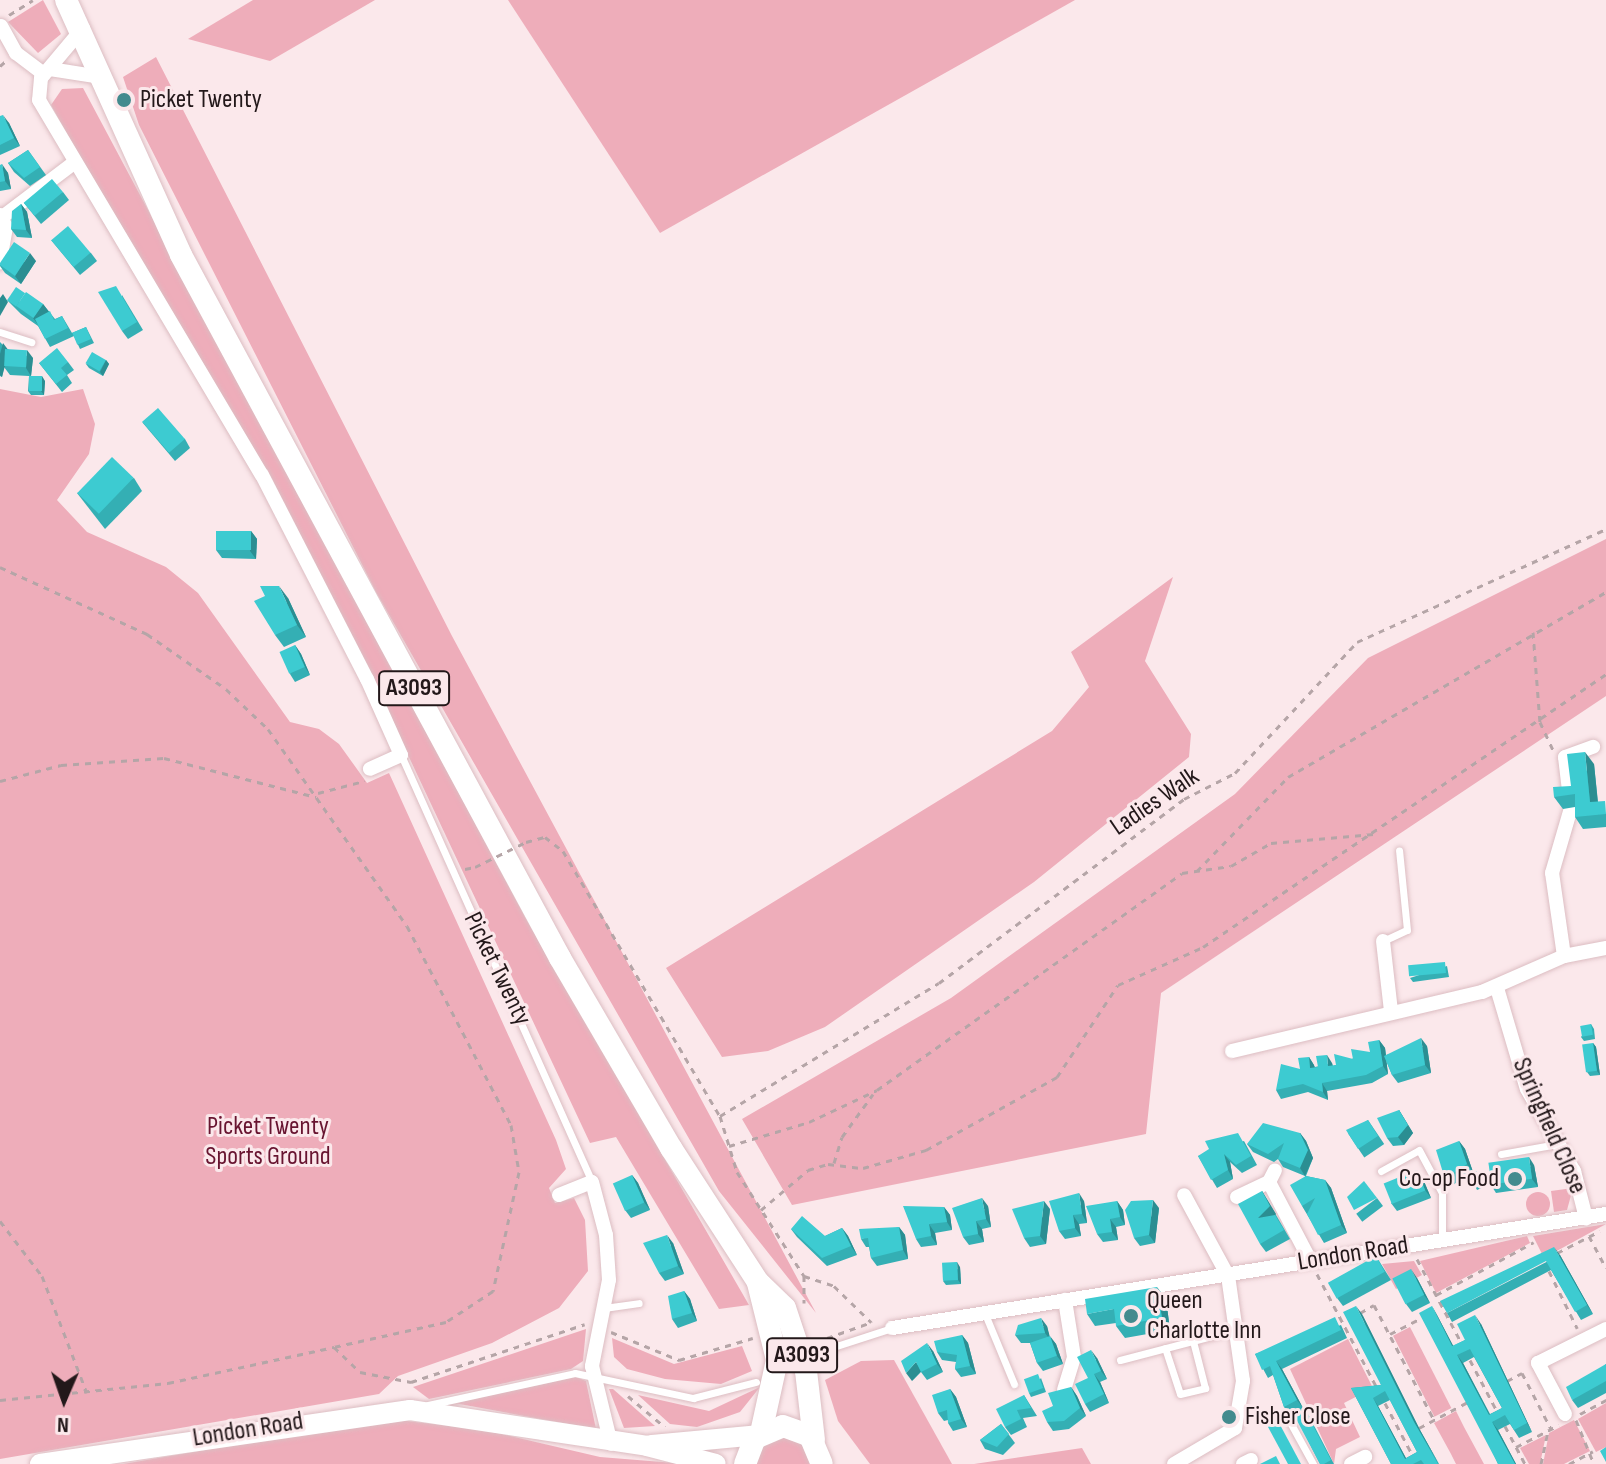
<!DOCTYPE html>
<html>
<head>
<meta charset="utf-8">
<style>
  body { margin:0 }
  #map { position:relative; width:1606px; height:1464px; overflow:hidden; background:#fbe8eb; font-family:"Sofia Sans Condensed",sans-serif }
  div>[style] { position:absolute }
  .green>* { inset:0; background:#eeadba; transform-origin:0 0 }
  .round { border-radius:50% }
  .path>* { height:3px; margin-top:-1.5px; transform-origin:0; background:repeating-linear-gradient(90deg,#b5a5a7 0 6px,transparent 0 12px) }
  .roads { filter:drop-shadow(0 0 2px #dcbdc2) drop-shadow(0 0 2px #dcbdc2) }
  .service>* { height:7px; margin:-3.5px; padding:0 3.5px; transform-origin:3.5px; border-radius:3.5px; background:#fff }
  .minor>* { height:14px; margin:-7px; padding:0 7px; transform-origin:7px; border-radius:7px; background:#fff }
  .secondary>* { height:20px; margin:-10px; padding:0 10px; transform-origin:10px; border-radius:10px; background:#fff }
  .primary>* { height:22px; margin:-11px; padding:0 11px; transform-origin:11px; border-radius:11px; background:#fff }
  .path-bridge>* { height:3px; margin-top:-1.5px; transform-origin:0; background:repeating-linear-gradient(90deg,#b5a5a7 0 6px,transparent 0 12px) }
  .wall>* { inset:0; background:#34afb4; transform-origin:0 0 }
  .shaded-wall>* { inset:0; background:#2b8e92 }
  .building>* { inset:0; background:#3dcbd1; transform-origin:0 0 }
  .dots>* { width:22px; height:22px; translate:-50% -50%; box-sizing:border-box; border:4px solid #fbe8eb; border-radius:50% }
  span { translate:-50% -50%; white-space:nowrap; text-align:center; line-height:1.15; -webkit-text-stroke:6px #fbe8eb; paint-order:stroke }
  .shield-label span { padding:2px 6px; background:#fbe8eb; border:2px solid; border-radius:6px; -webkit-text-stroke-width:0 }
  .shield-label { font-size:24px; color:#23181a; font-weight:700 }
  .poi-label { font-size:26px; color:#23181a }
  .left { translate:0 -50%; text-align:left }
  .right { translate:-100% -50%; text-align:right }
  .street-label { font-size:26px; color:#23181a }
  .park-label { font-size:26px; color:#681430 }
  .north { position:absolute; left:24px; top:1360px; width:80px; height:80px; -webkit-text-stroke:6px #fbe8eb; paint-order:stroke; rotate:182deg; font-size:22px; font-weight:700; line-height:32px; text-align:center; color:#23181a }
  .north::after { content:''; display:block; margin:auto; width:28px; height:36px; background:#23181a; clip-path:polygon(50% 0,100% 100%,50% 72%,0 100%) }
</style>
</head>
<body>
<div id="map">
  <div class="green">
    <div style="clip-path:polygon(43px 0,61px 34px,38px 53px,8px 22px)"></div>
    <div style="clip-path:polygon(253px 0,375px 0,270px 61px,188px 39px)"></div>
    <div style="clip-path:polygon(508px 0,1075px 0,660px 233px)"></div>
    <div style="clip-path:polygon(156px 57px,452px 636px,816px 1313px,719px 1191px,376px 592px,139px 125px,123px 77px)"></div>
    <div style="clip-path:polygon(83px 88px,526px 919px,749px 1305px,719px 1309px,616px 1137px,590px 1143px,370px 674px,51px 105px,62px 89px)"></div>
    <div style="clip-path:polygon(0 389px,41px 397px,83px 389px,95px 424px,89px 454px,57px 500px,87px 532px,166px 567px,198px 593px,290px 722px,319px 729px,339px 744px,367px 783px,389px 773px,556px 1140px,566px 1169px,549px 1188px,555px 1203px,574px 1198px,585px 1220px,588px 1271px,559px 1308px,492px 1343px,398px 1376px,379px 1394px,0 1459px)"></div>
    <div style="clip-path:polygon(1606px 539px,1606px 696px,1161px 993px,1146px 1134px,792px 1205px,742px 1119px,951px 998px,1235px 794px,1368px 658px)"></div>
    <div style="clip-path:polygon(1173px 577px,1145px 661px,1191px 734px,1189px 757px,1034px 882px,825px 1027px,768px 1051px,722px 1057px,666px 968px,1052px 731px,1089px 687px,1071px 652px)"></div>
    <div style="clip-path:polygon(1573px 1188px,1567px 1210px,1554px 1212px,1551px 1191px)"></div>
    <div class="round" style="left:1526px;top:1192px;width:24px;height:24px"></div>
    <div style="clip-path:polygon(1606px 1224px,1544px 1258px,1533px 1236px)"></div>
    <div style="clip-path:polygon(1527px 1236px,1530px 1243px,1436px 1293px,1420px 1261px)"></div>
    <div style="clip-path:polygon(1414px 1261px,1422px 1275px,1396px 1289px,1382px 1264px)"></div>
    <div style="left:1410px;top:1327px;width:91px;height:19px;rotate:63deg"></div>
    <div style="clip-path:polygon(586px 1329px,583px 1361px,571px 1369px,429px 1399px,413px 1387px)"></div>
    <div style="clip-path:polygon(612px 1338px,674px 1364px,742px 1346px,752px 1371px,721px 1384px,665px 1379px,627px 1369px,614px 1357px)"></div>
    <div style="clip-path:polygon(1348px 1339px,1373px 1388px,1344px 1403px,1360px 1437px,1336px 1449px,1334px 1464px,1290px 1369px)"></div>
    <div style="clip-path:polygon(894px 1360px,952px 1464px,870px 1464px,838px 1421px,825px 1380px,861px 1361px)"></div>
    <div style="clip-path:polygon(576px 1377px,586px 1381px,596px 1429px,454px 1403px)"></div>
    <div style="clip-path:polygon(760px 1387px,740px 1412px,697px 1427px,670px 1424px,638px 1395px,709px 1411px)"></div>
    <div style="clip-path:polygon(609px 1389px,613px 1389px,655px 1426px,624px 1428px)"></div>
    <div style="clip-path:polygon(1606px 1403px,1606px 1447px,1596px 1452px,1578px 1419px)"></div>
    <div style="clip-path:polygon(1456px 1411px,1464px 1427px,1484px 1464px,1456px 1464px,1451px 1454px,1434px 1423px)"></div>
    <div style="clip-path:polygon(389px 1419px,484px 1430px,600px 1457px,687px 1464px,123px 1464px)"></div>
    <div style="clip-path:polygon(1574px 1420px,1590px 1451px,1564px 1464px,1543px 1464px,1549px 1433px)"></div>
    <div style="clip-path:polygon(1546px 1435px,1540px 1464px,1529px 1464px,1520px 1448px)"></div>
    <div style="clip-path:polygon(782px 1436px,802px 1445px,810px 1464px,756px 1464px,763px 1446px)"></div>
    <div style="clip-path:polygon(1082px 1448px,1091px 1464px,973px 1464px,974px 1464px)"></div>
  </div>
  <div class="path">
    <div style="left:9px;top:15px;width:28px;rotate:-32deg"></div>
    <div style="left:0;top:66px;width:9px;rotate:-41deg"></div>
    <div style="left:0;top:567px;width:162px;rotate:24.5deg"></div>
    <div style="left:147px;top:634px;width:96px;rotate:34.8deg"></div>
    <div style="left:226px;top:689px;width:58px;rotate:43.6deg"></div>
    <div style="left:268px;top:729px;width:241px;rotate:54.8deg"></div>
    <div style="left:407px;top:926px;width:225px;rotate:62.4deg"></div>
    <div style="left:511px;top:1125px;width:48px;rotate:80.3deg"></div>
    <div style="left:519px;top:1172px;width:122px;rotate:102.3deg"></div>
    <div style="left:493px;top:1291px;width:56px;rotate:146.6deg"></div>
    <div style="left:446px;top:1322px;width:115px;rotate:167.4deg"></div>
    <div style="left:1533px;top:632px;width:90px;rotate:85.6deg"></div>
    <div style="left:1540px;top:722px;width:33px;rotate:65deg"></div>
    <div style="left:0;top:781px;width:63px;rotate:-14.7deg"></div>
    <div style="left:61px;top:765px;width:103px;rotate:-3.9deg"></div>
    <div style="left:164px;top:758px;width:157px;rotate:14.4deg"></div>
    <div style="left:318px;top:793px;width:48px;rotate:-14.6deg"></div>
    <div style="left:526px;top:842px;width:20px;rotate:-15deg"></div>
    <div style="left:545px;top:837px;width:23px;rotate:38deg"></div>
    <div style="left:563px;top:851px;width:308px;rotate:59.4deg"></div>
    <div style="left:720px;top:1116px;width:59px;rotate:73.1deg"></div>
    <div style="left:737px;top:1172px;width:124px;rotate:57.2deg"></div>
    <div style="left:804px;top:1276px;width:27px;rotate:90deg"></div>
    <div style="left:465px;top:869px;width:10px;rotate:-11deg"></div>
    <div style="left:1197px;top:871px;width:131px;rotate:-45.9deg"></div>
    <div style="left:1288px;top:777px;width:368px;rotate:-30.2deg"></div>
    <div style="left:720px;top:1116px;width:256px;rotate:-31.3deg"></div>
    <div style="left:939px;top:983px;width:306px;rotate:-36.9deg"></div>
    <div style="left:1184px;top:799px;width:57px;rotate:-27deg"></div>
    <div style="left:1235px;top:773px;width:179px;rotate:-47deg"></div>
    <div style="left:1357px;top:642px;width:273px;rotate:-24.4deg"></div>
    <div style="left:729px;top:1146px;width:84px;rotate:-16.7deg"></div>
    <div style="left:809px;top:1122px;width:75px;rotate:-25.2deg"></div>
    <div style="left:877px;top:1090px;width:374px;rotate:-35.4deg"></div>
    <div style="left:1182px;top:873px;width:49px;rotate:-8.1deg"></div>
    <div style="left:1231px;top:866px;width:46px;rotate:-29.9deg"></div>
    <div style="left:1271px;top:843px;width:103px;rotate:-5deg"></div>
    <div style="left:834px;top:1163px;width:27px;rotate:-73deg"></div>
    <div style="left:842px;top:1137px;width:53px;rotate:-54.2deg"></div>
    <div style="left:761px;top:1210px;width:62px;rotate:-40.4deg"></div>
    <div style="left:808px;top:1170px;width:21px;rotate:-17deg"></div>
    <div style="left:828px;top:1164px;width:35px;rotate:7deg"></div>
    <div style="left:863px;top:1168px;width:66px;rotate:-15.9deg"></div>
    <div style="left:926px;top:1150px;width:150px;rotate:-29.1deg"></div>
    <div style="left:1057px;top:1077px;width:110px;rotate:-56.5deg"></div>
    <div style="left:1118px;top:985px;width:93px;rotate:-24.1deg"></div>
    <div style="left:1203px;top:947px;width:487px;rotate:-34.1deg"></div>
    <div style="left:0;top:1221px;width:69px;rotate:52.6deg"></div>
    <div style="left:42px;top:1276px;width:125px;rotate:69deg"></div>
    <div style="left:1589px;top:1236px;width:36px;rotate:62deg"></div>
    <div style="left:1557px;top:1253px;width:48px;rotate:-27.1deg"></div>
    <div style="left:1417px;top:1259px;width:96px;rotate:62.1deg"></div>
    <div style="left:1549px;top:1271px;width:64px;rotate:63.8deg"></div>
    <div style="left:1317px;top:1274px;width:129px;rotate:62.2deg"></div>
    <div style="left:804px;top:1276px;width:32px;rotate:18deg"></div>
    <div style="left:834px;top:1286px;width:52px;rotate:44.2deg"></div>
    <div style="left:1436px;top:1295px;width:111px;rotate:-28.4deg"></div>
    <div style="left:1360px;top:1313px;width:16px;rotate:-30deg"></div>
    <div style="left:1374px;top:1305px;width:130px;rotate:62.4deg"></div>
    <div style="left:611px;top:1332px;width:74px;rotate:22.4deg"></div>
    <div style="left:679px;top:1360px;width:77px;rotate:-16.6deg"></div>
    <div style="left:1390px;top:1334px;width:36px;rotate:-27deg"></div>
    <div style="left:827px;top:1338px;width:48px;rotate:-19.6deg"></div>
    <div style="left:1470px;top:1360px;width:60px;rotate:62.2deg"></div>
    <div style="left:1522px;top:1373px;width:63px;rotate:62.6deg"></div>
    <div style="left:1507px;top:1381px;width:17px;rotate:-28deg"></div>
    <div style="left:628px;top:1396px;width:48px;rotate:40deg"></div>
    <div style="left:0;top:1400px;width:169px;rotate:-5.8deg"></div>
    <div style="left:168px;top:1383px;width:170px;rotate:-12.2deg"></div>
    <div style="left:334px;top:1347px;width:36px;rotate:44deg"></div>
    <div style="left:360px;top:1372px;width:52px;rotate:11.1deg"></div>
    <div style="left:411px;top:1382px;width:183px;rotate:-18.4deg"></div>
    <div style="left:1385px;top:1403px;width:60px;rotate:62.2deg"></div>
    <div style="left:1580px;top:1414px;width:30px;rotate:-28deg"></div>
    <div style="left:1576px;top:1420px;width:48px;rotate:67.8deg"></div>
    <div style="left:1505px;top:1426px;width:43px;rotate:62.2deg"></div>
    <div style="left:1419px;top:1428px;width:55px;rotate:-28deg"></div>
    <div style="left:1516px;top:1447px;width:48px;rotate:-27.1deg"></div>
    <div style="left:1541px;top:1464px;width:34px;rotate:-78deg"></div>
    <div style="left:1569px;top:1464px;width:27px;rotate:-28deg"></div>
  </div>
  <div class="roads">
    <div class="service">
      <div style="left:0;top:332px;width:33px;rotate:18deg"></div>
      <div style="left:401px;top:755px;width:468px;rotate:65.9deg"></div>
      <div style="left:1383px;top:941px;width:26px;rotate:-25deg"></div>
      <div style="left:1407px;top:930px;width:80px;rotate:-95.7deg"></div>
      <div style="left:1501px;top:1154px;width:57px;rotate:-10.1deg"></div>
      <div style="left:1381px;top:1171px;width:43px;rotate:-28.9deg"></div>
      <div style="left:1419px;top:1150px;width:49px;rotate:61.9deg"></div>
      <div style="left:1442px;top:1193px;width:46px;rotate:90deg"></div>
      <div style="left:604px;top:1308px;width:35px;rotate:-8deg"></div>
      <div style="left:985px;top:1314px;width:76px;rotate:67.5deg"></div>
      <div style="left:1165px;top:1348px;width:48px;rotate:71.9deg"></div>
      <div style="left:1180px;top:1394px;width:26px;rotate:-13deg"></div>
      <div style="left:1205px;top:1388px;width:49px;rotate:-104.3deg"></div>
      <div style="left:818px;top:1352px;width:78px;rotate:-18deg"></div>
      <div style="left:1120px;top:1360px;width:122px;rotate:-14.7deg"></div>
      <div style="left:428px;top:1405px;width:150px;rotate:-12.3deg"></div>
      <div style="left:575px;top:1373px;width:121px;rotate:12deg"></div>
      <div style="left:693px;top:1398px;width:65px;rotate:-14.3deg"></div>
      <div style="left:1291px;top:1424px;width:46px;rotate:61.2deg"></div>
    </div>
    <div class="minor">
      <div style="left:1px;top:26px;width:31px;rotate:61deg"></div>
      <div style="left:16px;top:53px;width:35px;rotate:37deg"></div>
      <div style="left:83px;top:28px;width:65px;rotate:130deg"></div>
      <div style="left:41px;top:78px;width:22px;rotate:95deg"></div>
      <div style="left:39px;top:100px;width:436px;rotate:59.3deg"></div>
      <div style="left:262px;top:475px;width:229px;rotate:62.8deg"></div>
      <div style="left:367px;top:679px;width:83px;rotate:65.9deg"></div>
      <div style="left:401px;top:755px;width:34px;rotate:156deg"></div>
      <div style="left:50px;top:69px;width:52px;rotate:8.9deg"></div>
      <div style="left:0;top:215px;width:13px;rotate:63deg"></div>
      <div style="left:6px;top:227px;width:36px;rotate:100deg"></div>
      <div style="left:5px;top:215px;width:88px;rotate:-37.1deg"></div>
      <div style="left:1570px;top:799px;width:42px;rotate:-96.8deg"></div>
      <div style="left:1565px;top:757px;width:30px;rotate:-20deg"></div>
      <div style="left:1383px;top:941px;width:70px;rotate:83.5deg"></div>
      <div style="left:1564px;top:956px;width:84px;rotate:-98.2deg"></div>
      <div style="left:1552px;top:873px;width:68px;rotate:-73.7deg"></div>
      <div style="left:1497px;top:988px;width:105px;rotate:73.5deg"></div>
      <div style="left:1527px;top:1089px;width:95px;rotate:60.2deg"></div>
      <div style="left:1574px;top:1171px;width:49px;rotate:75.7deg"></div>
      <div style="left:1232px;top:1051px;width:257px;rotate:-13.3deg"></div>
      <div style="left:1482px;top:992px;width:90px;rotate:-23.7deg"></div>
      <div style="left:1564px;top:956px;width:43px;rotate:-10.8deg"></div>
      <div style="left:1269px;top:1182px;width:88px;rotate:62.3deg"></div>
      <div style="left:559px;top:1195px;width:35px;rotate:-22deg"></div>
      <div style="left:592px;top:1182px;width:55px;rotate:75.2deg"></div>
      <div style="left:606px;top:1235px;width:45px;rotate:86.2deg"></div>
      <div style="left:609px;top:1280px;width:88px;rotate:101.2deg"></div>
      <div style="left:592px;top:1366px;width:80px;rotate:76.3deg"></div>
      <div style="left:1237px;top:1197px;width:35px;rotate:-25deg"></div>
      <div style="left:1269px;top:1182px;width:13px;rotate:-63deg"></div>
      <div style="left:892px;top:1328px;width:723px;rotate:-9.07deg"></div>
      <div style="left:1064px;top:1390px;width:34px;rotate:-73deg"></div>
      <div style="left:1074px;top:1357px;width:58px;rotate:-99deg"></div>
      <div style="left:1565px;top:1414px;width:58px;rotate:-117.9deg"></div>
      <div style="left:1538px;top:1363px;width:76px;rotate:-26.6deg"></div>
      <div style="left:1174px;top:1464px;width:71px;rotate:-30.5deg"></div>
      <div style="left:1235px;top:1428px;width:48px;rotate:-80.3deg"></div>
      <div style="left:1243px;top:1381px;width:106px;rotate:-98.1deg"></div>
      <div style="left:1228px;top:1276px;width:92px;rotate:-118.5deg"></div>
      <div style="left:1243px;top:1464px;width:9px;rotate:-27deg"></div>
      <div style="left:1351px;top:1464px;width:16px;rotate:-27deg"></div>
    </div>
    <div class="secondary">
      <div style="left:651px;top:1445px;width:108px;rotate:-5.3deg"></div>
      <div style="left:40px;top:1464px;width:374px;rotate:-8.3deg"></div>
      <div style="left:410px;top:1410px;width:240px;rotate:8.6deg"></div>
      <div style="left:647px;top:1446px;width:71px;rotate:14.6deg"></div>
    </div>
    <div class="primary">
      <div style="left:66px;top:0;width:280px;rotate:65.7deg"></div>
      <div style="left:181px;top:255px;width:799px;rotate:61.67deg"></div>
      <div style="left:560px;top:958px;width:220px;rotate:59.7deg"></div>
      <div style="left:671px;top:1148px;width:160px;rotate:57deg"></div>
      <div style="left:758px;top:1282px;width:37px;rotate:44deg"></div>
      <div style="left:785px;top:1308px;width:66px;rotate:71.6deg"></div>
      <div style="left:806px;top:1371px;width:69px;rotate:83.4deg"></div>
      <div style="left:758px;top:1283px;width:79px;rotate:76.1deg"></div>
      <div style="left:777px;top:1360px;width:75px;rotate:102.4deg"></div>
      <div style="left:745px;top:1464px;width:28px;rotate:-69deg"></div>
      <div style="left:755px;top:1438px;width:30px;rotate:-23deg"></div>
      <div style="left:783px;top:1426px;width:29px;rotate:20deg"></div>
      <div style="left:810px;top:1436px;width:30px;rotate:67deg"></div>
    </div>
  </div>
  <div class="path-bridge">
    <div style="left:475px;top:867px;width:57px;rotate:-26.1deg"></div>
  </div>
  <div class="wall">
    <div style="clip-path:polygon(0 116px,9px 123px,20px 146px,0 155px)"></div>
    <div style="clip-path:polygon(28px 150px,46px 175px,30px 186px,14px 172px,8px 163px)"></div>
    <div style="clip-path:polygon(0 165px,8px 173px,11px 189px,0 191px)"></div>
    <div style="clip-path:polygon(63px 192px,69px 200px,41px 224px,24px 203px)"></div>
    <div style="clip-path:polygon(21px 204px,27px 212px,32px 238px,17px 237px,11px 229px)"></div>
    <div style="clip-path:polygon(51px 240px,91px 253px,97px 261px,80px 275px)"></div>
    <div style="clip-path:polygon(36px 261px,21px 284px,5px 273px,0 266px,0 263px)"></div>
    <div style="clip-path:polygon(122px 295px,143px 330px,128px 339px,122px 331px)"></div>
    <div style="clip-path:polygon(7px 300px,43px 304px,55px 319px,62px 316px,72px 333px,86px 327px,94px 343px,80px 349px,74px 336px,50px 347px,38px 326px,21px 314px)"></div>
    <div style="clip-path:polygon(0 342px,7px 349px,33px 358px,31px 376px,45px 381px,44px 395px,31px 395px,28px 391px,29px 376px,10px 375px,4px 367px,2px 377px,0 376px)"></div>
    <div style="clip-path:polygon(106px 360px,109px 364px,103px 376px,89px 368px,86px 364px)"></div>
    <div style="clip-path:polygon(68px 362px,74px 370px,67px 375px,72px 383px,62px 392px,39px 363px)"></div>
    <div style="clip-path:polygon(142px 422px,185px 439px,190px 448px,175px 461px)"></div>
    <div style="clip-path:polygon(134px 478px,142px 491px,105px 529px,77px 493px)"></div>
    <div style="clip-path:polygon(251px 531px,257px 539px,256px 559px,222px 558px,216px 550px)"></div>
    <div style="clip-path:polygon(288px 598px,306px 637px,284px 647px,275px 635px)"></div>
    <div style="clip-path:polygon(295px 645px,301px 654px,310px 675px,295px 682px,290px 674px)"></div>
    <div style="clip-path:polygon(1594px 764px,1598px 802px,1606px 814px,1606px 827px,1583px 829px,1575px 817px,1575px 807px,1563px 809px,1554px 797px,1571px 786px)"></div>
    <div style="clip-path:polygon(1447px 966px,1449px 977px,1413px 982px,1410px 978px)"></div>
    <div style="clip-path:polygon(1591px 1024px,1594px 1029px,1595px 1039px,1584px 1041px,1581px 1037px)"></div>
    <div style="clip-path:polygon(1379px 1040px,1385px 1048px,1386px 1055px,1427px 1046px,1431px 1073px,1398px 1083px,1392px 1075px,1386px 1060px,1388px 1074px,1372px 1083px,1327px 1091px,1328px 1100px,1308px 1092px,1281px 1099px,1276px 1090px,1300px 1069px,1309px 1057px,1315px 1067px,1332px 1063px,1333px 1066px,1370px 1052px)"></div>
    <div style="clip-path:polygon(1593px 1043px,1596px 1047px,1600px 1075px,1590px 1076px,1587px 1072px)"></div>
    <div style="clip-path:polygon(1399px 1110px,1413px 1133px,1404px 1145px,1393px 1146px,1387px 1138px)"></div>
    <div style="left:1368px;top:1120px;width:29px;height:24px;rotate:56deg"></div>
    <div style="clip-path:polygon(1300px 1133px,1306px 1141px,1313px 1158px,1306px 1176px,1325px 1180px,1331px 1188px,1347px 1233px,1324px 1243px,1302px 1206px,1305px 1176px,1283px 1167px,1278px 1159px,1274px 1162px,1253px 1152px,1247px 1144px)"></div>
    <div style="clip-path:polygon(1244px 1141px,1257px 1165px,1242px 1173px,1230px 1162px,1233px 1179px,1217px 1188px,1198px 1156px)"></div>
    <div style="clip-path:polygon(1459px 1141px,1465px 1149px,1473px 1172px,1476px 1171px,1484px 1187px,1477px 1190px,1469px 1174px,1450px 1187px,1445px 1179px)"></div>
    <div style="clip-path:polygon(1534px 1165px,1538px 1187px,1496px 1193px,1491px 1185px)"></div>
    <div style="clip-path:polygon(632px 1175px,638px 1183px,650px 1210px,631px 1218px,625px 1210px)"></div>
    <div style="clip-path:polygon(1423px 1179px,1431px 1198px,1397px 1211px,1391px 1203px)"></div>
    <div style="clip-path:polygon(1262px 1191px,1290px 1239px,1266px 1252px,1260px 1244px)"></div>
    <div style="left:1377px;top:1198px;width:10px;height:26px;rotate:53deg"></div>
    <div style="clip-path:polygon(1084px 1201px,1087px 1223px,1079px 1224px,1081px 1236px,1065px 1239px,1059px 1231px)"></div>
    <div style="clip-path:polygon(1117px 1201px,1123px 1210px,1125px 1225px,1116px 1227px,1118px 1240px,1103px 1242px,1097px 1234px)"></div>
    <div style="clip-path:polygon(988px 1206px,991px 1227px,982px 1229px,984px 1242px,969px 1245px,963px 1237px)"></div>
    <div style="clip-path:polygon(944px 1207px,950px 1215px,952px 1230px,935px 1233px,937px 1245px,921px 1247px,916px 1239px)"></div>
    <div style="clip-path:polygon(1159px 1208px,1155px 1243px,1140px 1246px,1134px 1238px)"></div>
    <div style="clip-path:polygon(1050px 1209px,1046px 1244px,1030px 1247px,1024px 1238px)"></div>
    <div style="clip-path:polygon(899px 1227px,905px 1235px,908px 1259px,877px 1266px,871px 1258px,869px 1247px,866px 1247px,861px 1239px)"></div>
    <div style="clip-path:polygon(842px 1228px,848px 1236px,857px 1255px,827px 1266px,797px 1237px,791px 1229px,825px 1236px)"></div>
    <div style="clip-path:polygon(673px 1243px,684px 1274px,665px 1281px,659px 1273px)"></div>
    <div style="clip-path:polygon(1560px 1255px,1593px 1314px,1581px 1320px,1551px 1270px,1452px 1322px,1447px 1313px)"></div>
    <div style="clip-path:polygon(1376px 1256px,1391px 1280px,1343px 1306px,1337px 1298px)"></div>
    <div style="clip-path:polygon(960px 1267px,961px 1284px,946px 1285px,943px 1281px)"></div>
    <div style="clip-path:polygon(1417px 1278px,1430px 1303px,1412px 1312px,1406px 1304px)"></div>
    <div style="clip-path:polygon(684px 1291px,690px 1299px,697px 1321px,678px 1328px,672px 1319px)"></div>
    <div style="clip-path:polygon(1166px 1299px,1170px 1330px,1125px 1338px,1116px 1326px,1116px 1323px,1095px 1326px,1087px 1314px)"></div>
    <div style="clip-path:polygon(evenodd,1432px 1306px,1437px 1315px,1453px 1346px,1465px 1340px,1481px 1324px,1532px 1432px,1519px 1438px,1510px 1424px,1498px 1430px,1516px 1464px,1498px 1464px,1432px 1306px,1474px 1357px,1502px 1408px,1490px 1414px,1463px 1363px,1474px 1357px)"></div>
    <div style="clip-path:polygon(evenodd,1362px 1314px,1420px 1430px,1439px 1464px,1391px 1464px,1351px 1388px,1381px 1385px,1362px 1314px,1390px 1400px,1417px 1452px,1406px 1458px,1378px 1406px,1390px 1400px)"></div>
    <div style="clip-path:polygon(1341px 1325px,1347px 1338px,1282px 1369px,1303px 1408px,1307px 1412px,1334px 1464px,1320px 1464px,1294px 1413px,1290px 1415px,1284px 1407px,1273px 1375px,1268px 1378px,1255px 1354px)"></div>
    <div style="clip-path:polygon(1047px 1326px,1049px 1336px,1056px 1344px,1063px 1364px,1043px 1371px,1037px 1363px,1030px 1343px,1021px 1343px,1015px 1335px)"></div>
    <div style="clip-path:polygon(962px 1335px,968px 1343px,976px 1374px,961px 1377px,955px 1369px,956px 1362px,942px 1360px,937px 1352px)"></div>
    <div style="clip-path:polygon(933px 1351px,943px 1372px,927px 1380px,921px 1372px,912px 1381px)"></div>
    <div style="clip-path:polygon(1097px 1358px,1107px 1379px,1100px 1382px,1109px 1403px,1090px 1412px,1085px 1404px,1088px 1378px)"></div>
    <div style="clip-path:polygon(1606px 1364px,1606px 1393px,1578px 1408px,1572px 1400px)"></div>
    <div style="clip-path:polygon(1041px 1378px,1046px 1392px,1031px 1397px,1029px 1393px)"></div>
    <div style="clip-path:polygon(1071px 1387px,1077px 1396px,1086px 1416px,1069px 1429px,1053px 1431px,1047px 1422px,1053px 1406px)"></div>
    <div style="clip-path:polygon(950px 1389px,956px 1397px,967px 1427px,953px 1431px,948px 1423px,948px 1420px,944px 1421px,938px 1413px)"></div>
    <div style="clip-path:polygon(1024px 1395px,1037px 1416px,1023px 1418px,1027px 1427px,1011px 1435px,1005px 1427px)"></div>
    <div style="clip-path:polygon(1001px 1424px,1015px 1443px,1003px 1455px,985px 1449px,980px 1440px)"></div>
  </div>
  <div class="shaded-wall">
    <div style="clip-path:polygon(3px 115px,9px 123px,20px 146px,14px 138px)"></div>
    <div style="clip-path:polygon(2px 164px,8px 173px,11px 189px,5px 181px)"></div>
    <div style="clip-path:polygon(21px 204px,27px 212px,32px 238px,26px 230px)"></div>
    <div style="clip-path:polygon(30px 253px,36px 261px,21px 284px,15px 276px)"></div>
    <div style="clip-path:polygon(3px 294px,8px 302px,0 316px,0 298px)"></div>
    <div style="clip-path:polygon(43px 304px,49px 312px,39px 326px,33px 318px)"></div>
    <div style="clip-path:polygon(3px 343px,9px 351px,2px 377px,0 375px,0 354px)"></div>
    <div style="clip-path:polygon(27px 350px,33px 358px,31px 376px,26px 368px)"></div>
    <div style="clip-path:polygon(106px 360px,109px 364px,103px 376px,100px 372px)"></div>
    <div style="clip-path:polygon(42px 376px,45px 381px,44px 395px,41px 391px)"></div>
    <div style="clip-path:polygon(251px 531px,257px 539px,256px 559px,250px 551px)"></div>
    <div style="clip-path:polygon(279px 586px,288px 598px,306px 637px,297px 625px)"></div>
    <div style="clip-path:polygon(295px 645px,301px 654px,310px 675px,305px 667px)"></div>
    <div style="clip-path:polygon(1585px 752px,1594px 764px,1599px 815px,1590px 802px)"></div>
    <div style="clip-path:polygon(1421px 1038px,1427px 1046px,1431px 1073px,1425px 1065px)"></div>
    <div style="clip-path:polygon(1379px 1040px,1385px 1048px,1388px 1074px,1383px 1066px)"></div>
    <div style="clip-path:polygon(1593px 1043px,1596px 1047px,1600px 1075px,1597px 1071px)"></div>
    <div style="clip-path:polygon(1327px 1055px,1332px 1063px,1334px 1075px,1328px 1066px)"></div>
    <div style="clip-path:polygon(1309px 1057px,1314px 1065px,1316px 1076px,1310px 1068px)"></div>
    <div style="clip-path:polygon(1322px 1083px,1327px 1091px,1328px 1100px,1323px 1092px)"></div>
    <div style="clip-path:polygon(1399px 1110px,1413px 1133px,1404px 1145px,1398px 1137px)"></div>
    <div style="clip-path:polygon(1300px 1133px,1306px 1141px,1313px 1158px,1305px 1176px,1300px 1168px)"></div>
    <div style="clip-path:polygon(1459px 1141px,1465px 1149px,1473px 1172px,1467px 1164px)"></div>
    <div style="clip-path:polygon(1224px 1154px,1230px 1162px,1233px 1179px,1228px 1170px)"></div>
    <div style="clip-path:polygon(1529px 1157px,1534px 1165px,1538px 1187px,1532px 1179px)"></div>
    <div style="clip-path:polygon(1417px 1170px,1423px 1179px,1431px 1198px,1425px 1190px)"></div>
    <div style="clip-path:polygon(632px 1175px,638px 1183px,650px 1210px,644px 1202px)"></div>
    <div style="clip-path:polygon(1325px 1180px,1331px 1188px,1347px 1233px,1341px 1225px)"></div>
    <div style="clip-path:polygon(1262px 1191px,1276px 1214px,1264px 1227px,1258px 1218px)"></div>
    <div style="clip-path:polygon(1079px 1193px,1084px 1201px,1087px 1223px,1082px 1214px)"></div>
    <div style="clip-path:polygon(982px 1198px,988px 1206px,991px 1227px,986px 1219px)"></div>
    <div style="clip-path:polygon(1153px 1200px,1159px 1208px,1155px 1243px,1149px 1235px)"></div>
    <div style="clip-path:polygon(1044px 1201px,1050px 1209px,1046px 1244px,1040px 1236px)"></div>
    <div style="clip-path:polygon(1117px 1201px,1123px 1210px,1125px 1225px,1120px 1217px)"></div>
    <div style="clip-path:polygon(944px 1207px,950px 1215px,952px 1230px,947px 1222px)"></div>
    <div style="clip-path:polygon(1073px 1215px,1079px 1224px,1081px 1236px,1075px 1228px)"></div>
    <div style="clip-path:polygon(1110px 1219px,1116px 1227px,1118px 1240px,1112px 1232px)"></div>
    <div style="clip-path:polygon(976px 1221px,982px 1229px,984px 1242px,978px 1234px)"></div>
    <div style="clip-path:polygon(929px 1224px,935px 1233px,937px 1245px,931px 1236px)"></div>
    <div style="clip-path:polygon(899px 1227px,905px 1235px,908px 1259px,903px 1250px)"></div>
    <div style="clip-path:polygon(842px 1228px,848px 1236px,857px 1255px,851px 1246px)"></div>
    <div style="clip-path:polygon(667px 1235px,673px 1243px,684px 1274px,678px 1266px)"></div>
    <div style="clip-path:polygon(1554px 1247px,1560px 1255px,1593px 1314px,1587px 1305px)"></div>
    <div style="clip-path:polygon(957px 1262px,960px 1267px,961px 1284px,958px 1280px)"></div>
    <div style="clip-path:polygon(1411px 1269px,1417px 1278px,1430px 1303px,1424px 1295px)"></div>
    <div style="clip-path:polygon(1157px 1287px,1166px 1299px,1170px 1330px,1162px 1318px)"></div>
    <div style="clip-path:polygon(684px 1291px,690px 1299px,697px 1321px,692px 1313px)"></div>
    <div style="clip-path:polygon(1356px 1306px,1362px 1314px,1420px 1430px,1439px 1464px,1414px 1422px)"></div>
    <div style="clip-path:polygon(1432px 1306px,1437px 1315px,1458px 1355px,1452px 1346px)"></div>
    <div style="clip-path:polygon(1475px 1315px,1481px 1324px,1532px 1432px,1527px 1423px)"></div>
    <div style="clip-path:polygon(1041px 1318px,1047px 1326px,1051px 1341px,1045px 1333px)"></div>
    <div style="clip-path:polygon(962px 1335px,968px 1343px,976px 1374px,970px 1366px)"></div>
    <div style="clip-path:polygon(1050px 1336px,1056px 1344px,1063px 1364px,1057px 1356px)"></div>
    <div style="clip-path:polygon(927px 1343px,933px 1351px,943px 1372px,937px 1364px)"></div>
    <div style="clip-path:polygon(1091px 1350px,1097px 1358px,1107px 1379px,1101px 1371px)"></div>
    <div style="clip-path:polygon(1457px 1355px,1463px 1363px,1494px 1423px,1489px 1415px)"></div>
    <div style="clip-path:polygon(1276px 1361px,1282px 1369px,1303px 1408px,1297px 1400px)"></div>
    <div style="clip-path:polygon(916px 1362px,922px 1370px,912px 1381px,906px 1373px)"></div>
    <div style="clip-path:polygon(1094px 1374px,1100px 1382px,1109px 1403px,1104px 1394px)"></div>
    <div style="clip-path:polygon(1071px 1387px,1077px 1396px,1086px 1416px,1080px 1408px)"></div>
    <div style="clip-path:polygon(950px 1389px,956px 1397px,967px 1427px,961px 1419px)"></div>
    <div style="clip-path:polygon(1373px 1398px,1378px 1406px,1409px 1464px,1405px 1459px)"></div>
    <div style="clip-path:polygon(1492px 1422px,1498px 1430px,1516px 1464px,1515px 1464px)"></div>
  </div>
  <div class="building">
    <div style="clip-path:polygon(3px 115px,14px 138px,0 145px,0 116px)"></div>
    <div style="clip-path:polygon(28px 150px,40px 167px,24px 178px,8px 163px)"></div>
    <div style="clip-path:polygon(2px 164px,5px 181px,0 182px,0 165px)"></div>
    <div style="left:52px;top:179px;width:17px;height:37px;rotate:50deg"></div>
    <div style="clip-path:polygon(21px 204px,26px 230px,11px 229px,12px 211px)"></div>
    <div style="left:68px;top:226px;width:35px;height:22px;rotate:50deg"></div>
    <div style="clip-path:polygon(14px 242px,30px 253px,15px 276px,0 265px,0 263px)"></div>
    <div style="clip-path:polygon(116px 286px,137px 322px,122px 331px,98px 292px)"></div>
    <div style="left:16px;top:287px;width:11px;height:16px;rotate:34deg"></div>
    <div style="left:26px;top:292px;width:21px;height:17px;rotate:35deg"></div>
    <div style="clip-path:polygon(50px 311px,54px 320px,62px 316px,68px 328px,45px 339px,35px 319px)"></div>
    <div style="left:86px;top:327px;width:13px;height:15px;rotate:67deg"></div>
    <div style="clip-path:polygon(57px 348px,68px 362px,61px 368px,67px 375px,56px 384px,39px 363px)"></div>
    <div style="left:5px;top:349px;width:22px;height:17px;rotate:3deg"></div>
    <div style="left:92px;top:352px;width:16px;height:13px;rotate:30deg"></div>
    <div style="left:29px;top:376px;width:13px;height:15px"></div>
    <div style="left:158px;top:408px;width:41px;height:21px;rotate:49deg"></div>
    <div style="left:112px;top:457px;width:30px;height:50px;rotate:44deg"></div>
    <div style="left:216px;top:531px;width:35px;height:19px"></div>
    <div style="clip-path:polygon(260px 586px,279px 586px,297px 625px,275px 635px,254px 601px,265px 596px)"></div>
    <div style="left:295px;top:645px;width:24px;height:17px;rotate:66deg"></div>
    <div style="clip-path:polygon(1585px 752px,1590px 802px,1605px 801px,1606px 814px,1575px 817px,1575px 794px,1554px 797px,1553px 787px,1571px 786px,1567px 754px)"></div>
    <div style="left:1445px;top:962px;width:11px;height:37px;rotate:85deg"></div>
    <div style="left:1591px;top:1024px;width:11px;height:11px;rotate:80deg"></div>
    <div style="clip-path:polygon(1421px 1038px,1425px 1065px,1392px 1075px,1384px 1056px)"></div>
    <div style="clip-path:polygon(1379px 1040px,1383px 1066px,1366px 1075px,1322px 1083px,1323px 1092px,1303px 1084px,1276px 1090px,1281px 1064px,1300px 1069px,1298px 1058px,1309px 1057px,1310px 1068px,1318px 1067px,1316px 1056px,1327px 1055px,1328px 1066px,1336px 1065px,1334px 1054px,1353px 1059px,1351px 1049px,1370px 1052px,1368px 1042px)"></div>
    <div style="left:1593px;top:1043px;width:28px;height:11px;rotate:82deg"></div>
    <div style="clip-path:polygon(1399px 1110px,1408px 1125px,1398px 1137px,1387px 1138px,1377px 1118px)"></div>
    <div style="clip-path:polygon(1368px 1120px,1378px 1136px,1358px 1149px,1346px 1130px)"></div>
    <div style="clip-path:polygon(1263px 1123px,1300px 1133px,1308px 1150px,1300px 1168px,1278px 1159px,1284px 1143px,1268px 1154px,1247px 1144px)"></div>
    <div style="clip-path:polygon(1238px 1133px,1251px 1156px,1236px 1165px,1224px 1154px,1228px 1170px,1211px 1180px,1198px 1156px,1209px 1149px,1205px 1141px)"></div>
    <div style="clip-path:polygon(1459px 1141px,1467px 1164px,1445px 1179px,1436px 1150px)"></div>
    <div style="left:1529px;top:1157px;width:22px;height:41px;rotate:82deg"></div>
    <div style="left:1417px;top:1170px;width:22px;height:36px;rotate:68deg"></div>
    <div style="left:1476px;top:1171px;width:13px;height:7px;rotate:67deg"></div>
    <div style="left:632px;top:1175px;width:30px;height:21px;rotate:66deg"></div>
    <div style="clip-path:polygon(1306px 1176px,1325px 1180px,1341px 1225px,1318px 1235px,1307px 1214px,1315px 1198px,1302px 1206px,1290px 1185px)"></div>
    <div style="clip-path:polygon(1364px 1181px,1377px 1198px,1354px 1210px,1347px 1197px)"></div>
    <div style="clip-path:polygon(1262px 1191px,1270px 1206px,1258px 1218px,1275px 1215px,1284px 1230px,1260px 1244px,1238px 1204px)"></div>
    <div style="clip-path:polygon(1079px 1193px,1082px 1214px,1073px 1215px,1075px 1228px,1059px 1231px,1049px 1201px)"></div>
    <div style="clip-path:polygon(982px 1198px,986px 1219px,976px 1221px,978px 1234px,963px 1237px,952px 1208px)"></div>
    <div style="clip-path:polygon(1153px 1200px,1149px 1235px,1134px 1238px,1125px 1210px,1131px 1201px)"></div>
    <div style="clip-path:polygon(1044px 1201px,1040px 1236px,1024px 1238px,1012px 1209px)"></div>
    <div style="clip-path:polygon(1117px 1201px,1120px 1217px,1110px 1219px,1112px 1232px,1097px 1234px,1086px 1206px)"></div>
    <div style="clip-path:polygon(903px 1206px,944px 1207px,947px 1222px,929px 1224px,931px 1236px,916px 1239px)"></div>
    <div style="clip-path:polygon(802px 1216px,825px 1236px,842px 1228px,851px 1246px,822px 1258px,791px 1229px)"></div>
    <div style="clip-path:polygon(899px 1227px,903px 1250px,871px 1258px,868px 1238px,861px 1239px,859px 1229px)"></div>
    <div style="clip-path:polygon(667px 1235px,678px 1266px,659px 1273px,643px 1243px)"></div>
    <div style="clip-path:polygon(1554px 1247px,1587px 1305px,1575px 1312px,1546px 1261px,1447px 1313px,1440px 1301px)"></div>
    <div style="left:1376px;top:1256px;width:18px;height:55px;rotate:61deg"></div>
    <div style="left:957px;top:1262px;width:18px;height:15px;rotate:87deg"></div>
    <div style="left:1411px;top:1269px;width:29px;height:21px;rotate:63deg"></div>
    <div style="clip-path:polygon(1157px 1287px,1162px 1318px,1116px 1326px,1114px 1309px,1087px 1314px,1085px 1299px)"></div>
    <div style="clip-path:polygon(684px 1291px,692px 1313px,672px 1319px,668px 1296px)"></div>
    <div style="clip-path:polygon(evenodd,1356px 1306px,1414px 1422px,1438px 1464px,1424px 1464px,1421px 1460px,1413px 1464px,1391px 1464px,1351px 1388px,1381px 1385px,1343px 1312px,1356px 1306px,1385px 1391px,1417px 1452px,1405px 1459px,1373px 1398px,1385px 1391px)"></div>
    <div style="clip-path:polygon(evenodd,1432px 1306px,1452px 1346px,1465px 1340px,1457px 1324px,1475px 1315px,1527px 1423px,1514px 1430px,1505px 1415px,1492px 1422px,1515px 1464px,1498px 1464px,1419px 1313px,1432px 1306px,1470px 1349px,1502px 1408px,1489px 1415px,1457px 1355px,1470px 1349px)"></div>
    <div style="clip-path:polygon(1335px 1317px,1341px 1330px,1276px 1361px,1297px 1400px,1284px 1407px,1270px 1366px,1262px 1370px,1255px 1354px)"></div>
    <div style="clip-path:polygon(1041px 1318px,1045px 1333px,1015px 1335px,1018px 1325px)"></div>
    <div style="clip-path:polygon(962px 1335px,970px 1366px,955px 1369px,957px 1355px,937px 1352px,934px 1341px)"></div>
    <div style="left:1050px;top:1336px;width:21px;height:21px;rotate:71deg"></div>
    <div style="clip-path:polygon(927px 1343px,937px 1364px,921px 1372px,916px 1362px,906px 1373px,901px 1361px)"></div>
    <div style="clip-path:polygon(1091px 1350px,1101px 1371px,1094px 1374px,1104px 1394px,1085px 1404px,1075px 1384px,1088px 1378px,1077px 1357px)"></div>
    <div style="clip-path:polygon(1606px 1364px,1606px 1381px,1572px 1400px,1566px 1387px)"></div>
    <div style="left:1038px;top:1374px;width:15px;height:15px;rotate:70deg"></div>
    <div style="clip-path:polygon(1071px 1387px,1080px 1408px,1064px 1421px,1047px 1422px,1042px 1411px,1053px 1406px,1048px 1393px)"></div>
    <div style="clip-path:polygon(950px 1389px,961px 1419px,948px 1423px,947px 1410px,938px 1413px,932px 1395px)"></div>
    <div style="clip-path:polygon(1024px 1395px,1031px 1408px,1017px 1410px,1021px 1419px,1005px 1427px,996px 1409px)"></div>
    <div style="clip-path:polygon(1304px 1408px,1331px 1460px,1324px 1464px,1320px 1464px,1293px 1413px)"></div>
    <div style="clip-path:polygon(1278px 1421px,1301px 1464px,1288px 1464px,1268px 1427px)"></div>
    <div style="clip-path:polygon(1001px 1424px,1009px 1434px,997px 1447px,980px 1440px)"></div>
    <div style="clip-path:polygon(1606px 1447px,1606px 1462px,1600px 1451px)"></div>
    <div style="clip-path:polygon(1276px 1456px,1280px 1464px,1260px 1464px)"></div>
  </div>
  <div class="dots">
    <div style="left:124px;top:100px;background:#438b8e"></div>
    <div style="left:1515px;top:1179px;background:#438b8e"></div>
    <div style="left:1131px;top:1316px;background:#438b8e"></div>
    <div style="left:1229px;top:1417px;background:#438b8e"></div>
  </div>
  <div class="shield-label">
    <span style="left:414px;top:688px">A3093</span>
    <span style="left:802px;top:1355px">A3093</span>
  </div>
  <div class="poi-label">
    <span class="left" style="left:140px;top:100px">Picket Twenty</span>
    <span class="right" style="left:1499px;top:1179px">Co-op Food</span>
    <span class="left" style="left:1147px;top:1316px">Queen<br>Charlotte Inn</span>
    <span class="left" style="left:1245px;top:1417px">Fisher Close</span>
  </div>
  <div class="street-label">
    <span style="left:1155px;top:802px;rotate:-34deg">Ladies Walk</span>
    <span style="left:497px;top:969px;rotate:64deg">Picket Twenty</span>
    <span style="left:1549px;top:1126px;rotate:66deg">Springfield Close</span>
    <span style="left:1353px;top:1254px;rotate:-9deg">London Road</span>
    <span style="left:248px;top:1430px;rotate:-9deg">London Road</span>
  </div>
  <div class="park-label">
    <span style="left:268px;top:1142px">Picket Twenty<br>Sports Ground</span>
  </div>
  <div class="north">N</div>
</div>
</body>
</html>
